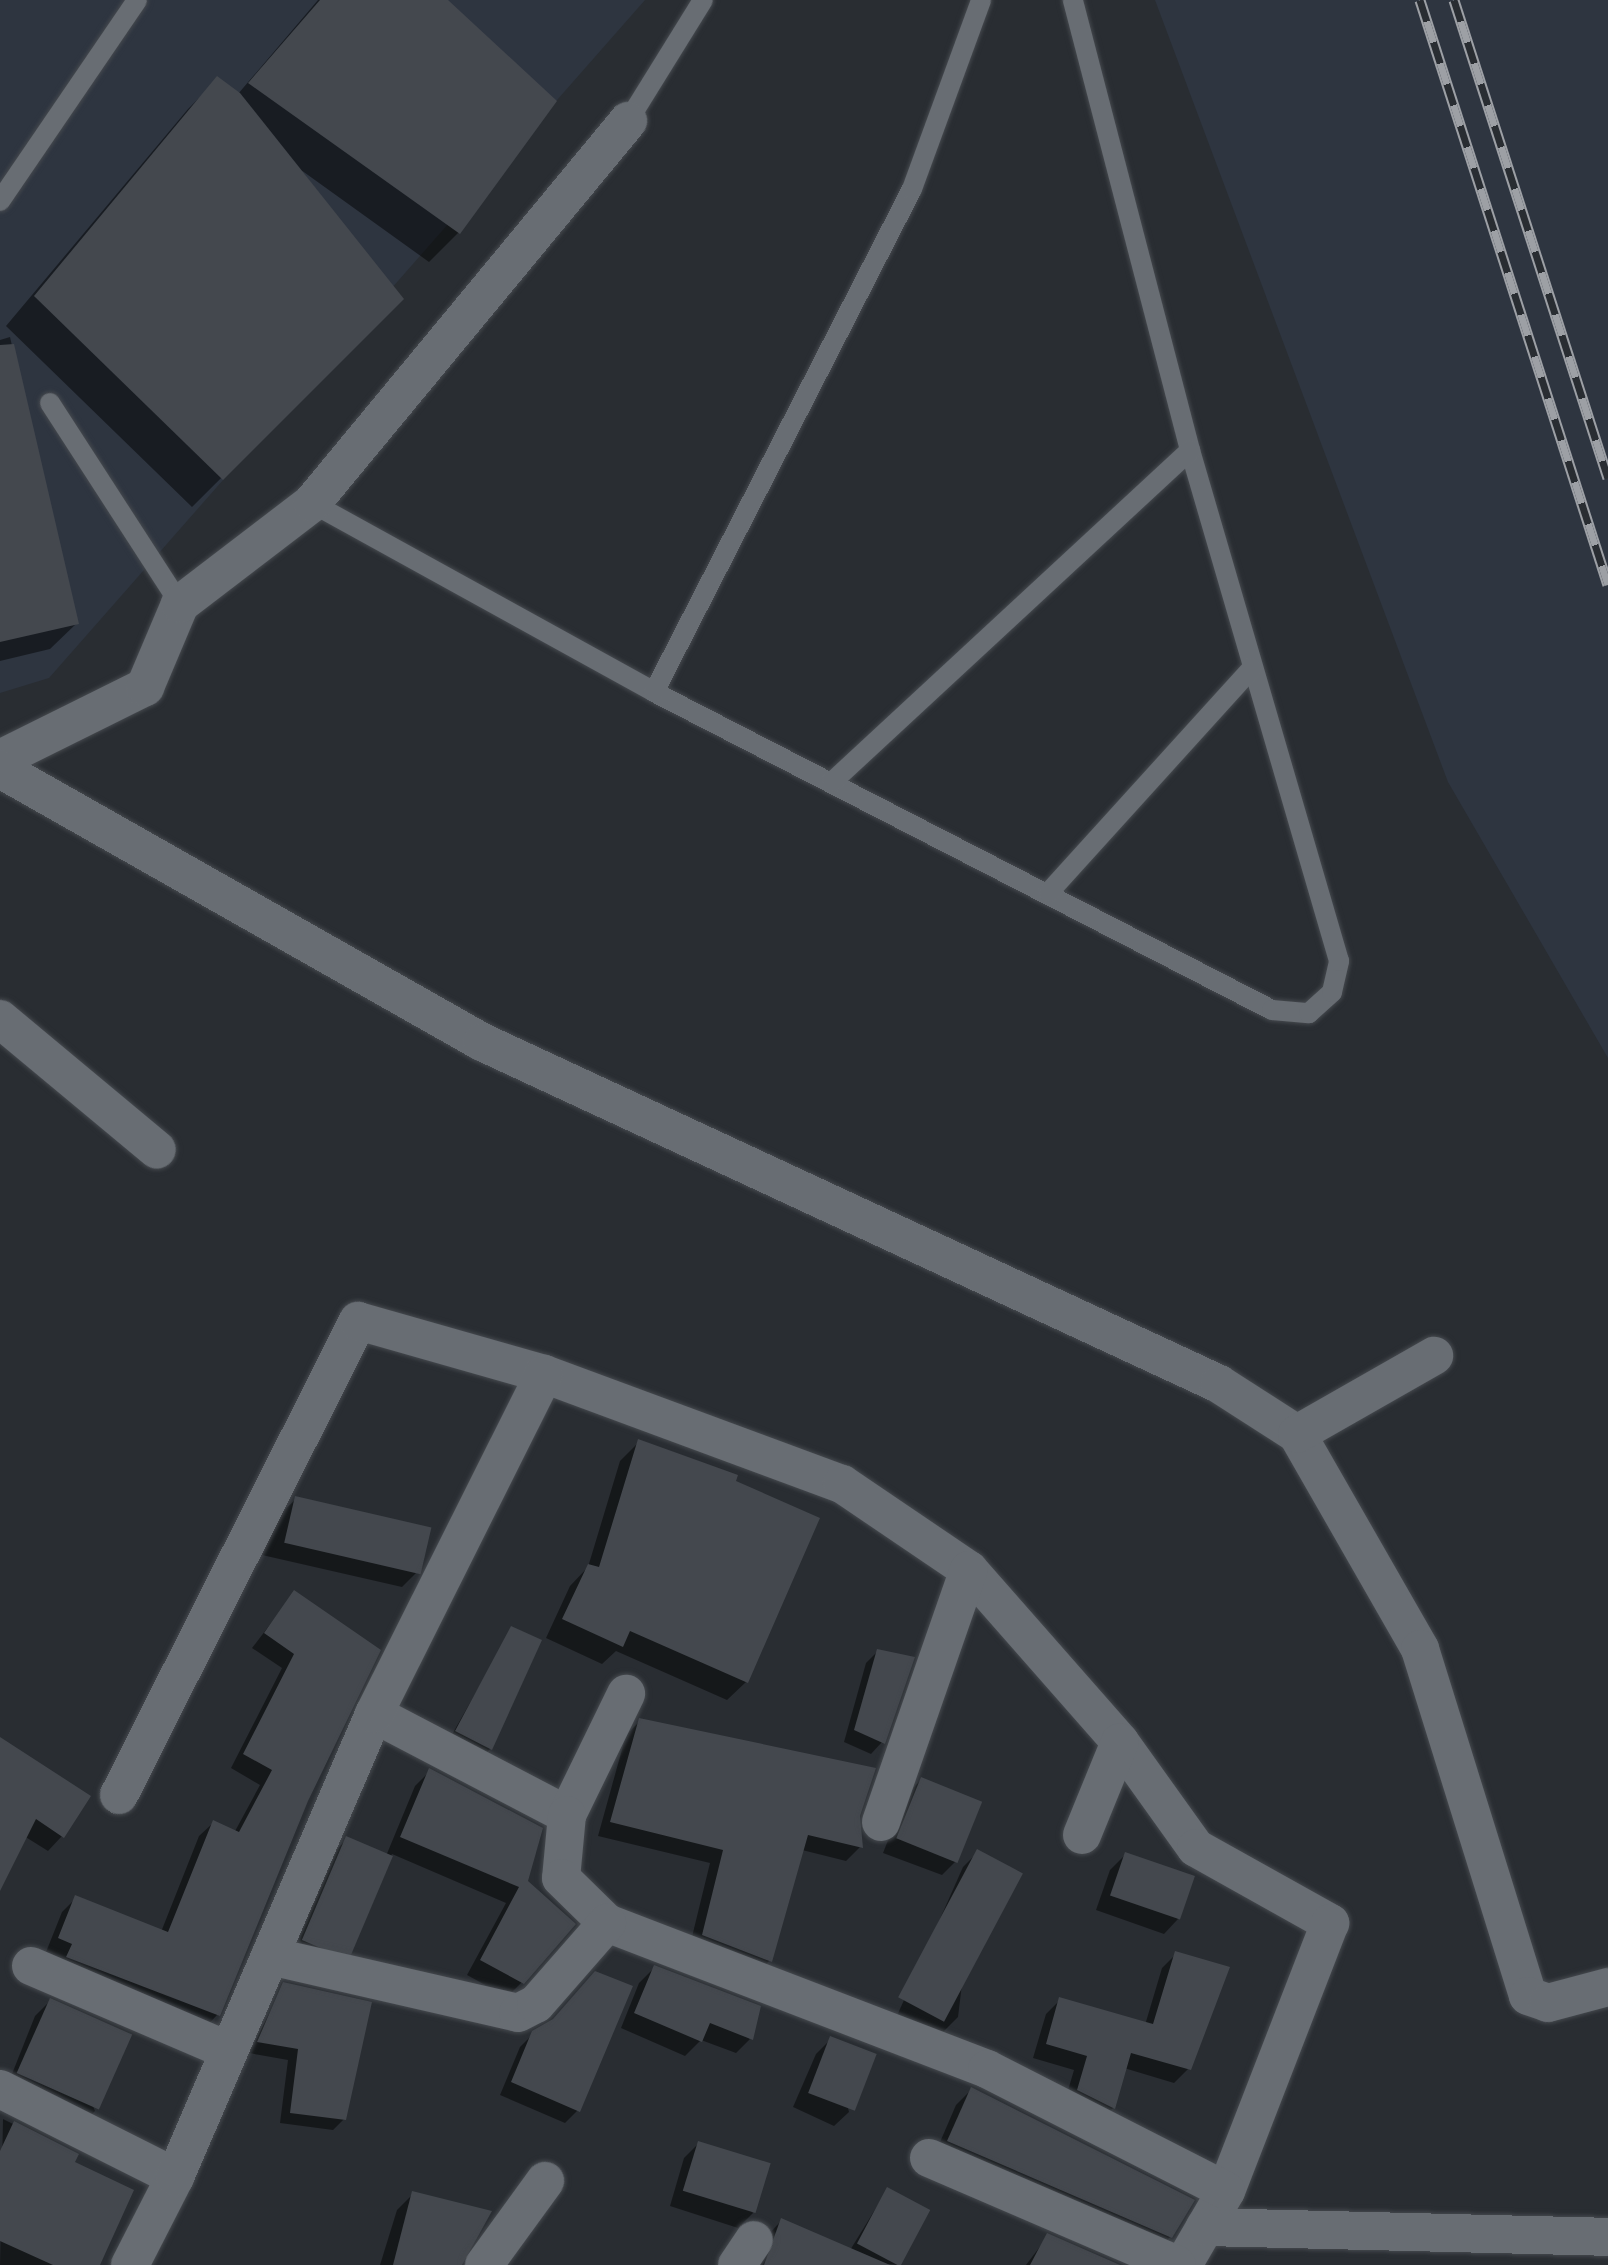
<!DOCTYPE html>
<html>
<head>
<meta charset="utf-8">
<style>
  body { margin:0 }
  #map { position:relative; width:1608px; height:2265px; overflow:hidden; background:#292d32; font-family:"PT Serif",serif }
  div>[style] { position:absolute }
  .built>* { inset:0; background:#2e3540 }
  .shadow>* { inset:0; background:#0007 }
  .building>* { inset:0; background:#44484e; transform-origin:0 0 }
  .roads { filter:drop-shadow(0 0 2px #45494e) drop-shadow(0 0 2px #45494e) }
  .lane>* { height:20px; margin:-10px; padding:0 10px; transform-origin:10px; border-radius:10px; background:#686d73 }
  .street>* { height:38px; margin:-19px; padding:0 19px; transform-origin:19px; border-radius:19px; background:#686d73 }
  .rail>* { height:11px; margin-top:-5.5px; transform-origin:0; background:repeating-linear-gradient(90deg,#292d32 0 22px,#9da0a5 0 44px); box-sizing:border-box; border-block:2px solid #9da0a5 }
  span { translate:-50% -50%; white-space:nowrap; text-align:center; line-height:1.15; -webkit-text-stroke:8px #292d32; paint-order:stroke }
</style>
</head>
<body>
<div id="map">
  <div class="built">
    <div style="clip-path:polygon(0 0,645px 0,49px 678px,0 693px)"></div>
    <div style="clip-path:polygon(1155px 0,1608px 0,1608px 1058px,1448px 782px)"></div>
  </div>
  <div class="shadow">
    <div style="clip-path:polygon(318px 0,444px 0,553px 101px,458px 233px,429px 262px,301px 170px,401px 299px,192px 507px,6px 326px,188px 109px,217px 80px,238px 94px)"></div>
    <div style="clip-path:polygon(10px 337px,77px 623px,50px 649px,0 661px,0 340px)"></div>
    <div style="clip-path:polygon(639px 1442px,746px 1682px,727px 1700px,616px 1651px,602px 1664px,546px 1638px,570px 1586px,588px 1567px,620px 1461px)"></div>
    <div style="clip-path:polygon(296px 1499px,417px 1572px,402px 1587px,262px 1555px,280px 1514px)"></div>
    <div style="clip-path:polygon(294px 1593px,305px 1800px,217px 2015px,204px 2029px,46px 1952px,62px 1912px,76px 1898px,161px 1932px,199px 1836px,213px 1823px,234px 1833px,260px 1785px,231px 1768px,282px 1668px,252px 1648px)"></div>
    <div style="clip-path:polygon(512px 1629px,490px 1749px,483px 1756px,450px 1738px)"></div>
    <div style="clip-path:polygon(878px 1651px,882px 1742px,871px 1754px,844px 1742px,866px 1663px)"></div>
    <div style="clip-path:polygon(640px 1721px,857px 1815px,860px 1847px,846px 1861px,802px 1850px,769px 1961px,755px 1975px,689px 1949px,710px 1863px,598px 1836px,626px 1735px)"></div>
    <div style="clip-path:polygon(0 1747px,62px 1836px,48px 1851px,24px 1836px,0 1883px)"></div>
    <div style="clip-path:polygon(430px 1771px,525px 1882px,522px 1982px,507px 1997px,467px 1975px,506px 1903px,392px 1854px,350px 1950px,335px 1965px,288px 1955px,332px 1854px,347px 1839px,386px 1856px,415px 1786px)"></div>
    <div style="clip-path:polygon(921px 1780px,957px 1860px,942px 1875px,883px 1853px,906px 1795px)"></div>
    <div style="clip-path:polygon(978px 1852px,958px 2017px,943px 2032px,896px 2018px,963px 1867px)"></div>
    <div style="clip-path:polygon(1125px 1855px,1178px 1919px,1164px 1934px,1096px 1910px,1110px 1870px)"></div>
    <div style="clip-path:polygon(1176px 1954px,1188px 2069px,1174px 2083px,1124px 2068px,1113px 2108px,1099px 2121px,1064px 2104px,1074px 2070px,1033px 2058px,1046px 2014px,1060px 2000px,1145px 2025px,1162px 1968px)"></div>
    <div style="clip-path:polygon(654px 1968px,750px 2039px,736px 2053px,701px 2040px,685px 2056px,621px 2028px,639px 1983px)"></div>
    <div style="clip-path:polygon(284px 1985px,344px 2119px,333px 2130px,280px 2123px,288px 2060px,249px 2053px)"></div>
    <div style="clip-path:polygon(50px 2001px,95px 2111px,80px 2126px,6px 2089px,35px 2016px)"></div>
    <div style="clip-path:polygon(534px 2033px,578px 2110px,565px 2123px,500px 2095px,520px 2047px)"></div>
    <div style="clip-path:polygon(831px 2039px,849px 2112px,834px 2126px,793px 2107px,816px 2054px)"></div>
    <div style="clip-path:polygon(971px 2090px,1170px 2237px,1155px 2252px,934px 2156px,956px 2105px)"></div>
    <div style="clip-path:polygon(3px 2119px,76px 2155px,72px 2164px,97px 2265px,0 2265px)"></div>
    <div style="clip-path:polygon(699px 2143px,753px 2213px,738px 2228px,670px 2206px,684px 2158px)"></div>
    <div style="clip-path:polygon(887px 2190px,926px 2211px,899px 2265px,844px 2260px)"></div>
    <div style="clip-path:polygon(413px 2194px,453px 2265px,380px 2265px,397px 2210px)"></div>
    <div style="clip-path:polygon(781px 2221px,831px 2265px,757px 2265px,767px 2236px)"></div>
    <div style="clip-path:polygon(1048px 2236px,1114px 2265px,1026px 2265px)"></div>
  </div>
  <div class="building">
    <div style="clip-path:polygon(320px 0,448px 0,557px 101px,460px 234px,248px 83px)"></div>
    <div style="clip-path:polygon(217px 76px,240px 93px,404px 299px,223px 480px,34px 296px)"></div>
    <div style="clip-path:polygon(14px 344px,79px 624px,0 642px,0 345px)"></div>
    <div style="clip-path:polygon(638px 1439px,738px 1475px,736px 1481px,820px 1518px,748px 1683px,630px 1631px,623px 1647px,562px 1619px,588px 1564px,599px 1567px)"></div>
    <div style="left:295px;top:1496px;width:140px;height:48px;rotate:13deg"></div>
    <div style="clip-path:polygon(294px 1590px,381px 1650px,308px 1801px,220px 2016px,66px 1957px,72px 1944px,58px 1938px,75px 1895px,168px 1932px,213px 1820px,239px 1832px,272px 1770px,243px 1754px,294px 1654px,264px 1633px)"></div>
    <div style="clip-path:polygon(511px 1626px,542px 1640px,492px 1750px,455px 1731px)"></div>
    <div style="clip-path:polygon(877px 1649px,915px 1657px,885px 1744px,854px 1730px)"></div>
    <div style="clip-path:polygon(639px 1718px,876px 1768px,860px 1816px,863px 1848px,808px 1835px,772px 1962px,702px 1935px,723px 1850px,610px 1822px)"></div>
    <div style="clip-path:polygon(0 1737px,91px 1796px,64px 1838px,36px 1819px,0 1891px)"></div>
    <div style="clip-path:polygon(429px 1768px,543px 1828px,528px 1881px,576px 1924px,524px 1984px,480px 1960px,519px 1887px,400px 1837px)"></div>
    <div style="left:921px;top:1777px;width:66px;height:66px;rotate:22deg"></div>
    <div style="left:346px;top:1836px;width:51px;height:113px;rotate:23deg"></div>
    <div style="left:977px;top:1849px;width:52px;height:168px;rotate:28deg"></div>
    <div style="left:1125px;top:1852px;width:74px;height:46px;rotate:19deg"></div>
    <div style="clip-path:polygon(1175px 1951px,1230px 1967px,1191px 2070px,1131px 2053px,1115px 2109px,1077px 2090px,1087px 2056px,1046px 2044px,1059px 1997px,1153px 2024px)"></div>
    <div style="clip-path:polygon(654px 1965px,761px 2006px,753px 2040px,710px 2023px,702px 2042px,634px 2013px)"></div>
    <div style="clip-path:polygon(595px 1971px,633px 1986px,580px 2112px,511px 2082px,532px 2031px,553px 2019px)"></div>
    <div style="clip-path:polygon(283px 1982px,372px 2002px,346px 2120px,290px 2113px,298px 2049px,257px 2042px)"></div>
    <div style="left:50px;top:1998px;width:90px;height:82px;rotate:24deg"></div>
    <div style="left:830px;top:2036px;width:50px;height:61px;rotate:21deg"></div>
    <div style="clip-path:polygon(971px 2087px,1195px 2200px,1172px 2238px,947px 2141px)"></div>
    <div style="clip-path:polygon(14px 2121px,79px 2154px,75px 2162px,134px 2190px,100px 2265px,53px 2265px,0 2241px,0 2151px)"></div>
    <div style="left:698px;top:2141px;width:76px;height:52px;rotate:17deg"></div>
    <div style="left:887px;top:2187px;width:49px;height:64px;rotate:28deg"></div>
    <div style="clip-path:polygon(412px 2191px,492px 2211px,462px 2265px,393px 2265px)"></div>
    <div style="clip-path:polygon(781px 2218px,890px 2265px,764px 2265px)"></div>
    <div style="clip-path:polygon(1047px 2233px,1120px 2265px,1030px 2265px)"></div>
  </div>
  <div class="roads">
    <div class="lane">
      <div style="left:628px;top:121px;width:142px;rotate:-58.2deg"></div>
      <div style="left:0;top:201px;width:243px;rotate:-55.7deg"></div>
      <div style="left:50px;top:403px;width:239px;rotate:57.1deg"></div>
      <div style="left:312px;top:503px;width:391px;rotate:28.9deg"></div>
      <div style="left:654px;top:692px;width:695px;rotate:27.23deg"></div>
      <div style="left:1272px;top:1010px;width:37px;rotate:5deg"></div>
      <div style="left:1309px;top:1013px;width:31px;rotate:-42deg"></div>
      <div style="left:1332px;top:992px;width:32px;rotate:-77deg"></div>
      <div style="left:1339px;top:961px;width:532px;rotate:-106.26deg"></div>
      <div style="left:1190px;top:450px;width:465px;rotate:-104.6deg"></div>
      <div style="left:654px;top:692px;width:565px;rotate:-62.85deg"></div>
      <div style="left:912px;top:189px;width:201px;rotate:-69.9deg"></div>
      <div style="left:832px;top:782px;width:488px;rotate:-42.8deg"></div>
      <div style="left:1049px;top:892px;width:302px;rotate:-47.8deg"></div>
    </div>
    <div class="street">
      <div style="left:0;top:759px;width:162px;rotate:-26.4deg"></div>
      <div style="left:145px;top:687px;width:90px;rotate:-67.1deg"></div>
      <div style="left:180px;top:604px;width:166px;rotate:-37.4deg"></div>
      <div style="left:312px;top:503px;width:496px;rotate:-50.4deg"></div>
      <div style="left:0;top:769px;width:554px;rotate:29.53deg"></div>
      <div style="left:482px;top:1042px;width:812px;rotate:24.89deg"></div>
      <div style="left:1219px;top:1384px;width:93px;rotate:32.7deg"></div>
      <div style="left:1297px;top:1434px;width:248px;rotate:60.2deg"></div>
      <div style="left:1420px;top:1649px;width:363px;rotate:72.7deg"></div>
      <div style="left:1528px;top:1996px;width:21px;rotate:19deg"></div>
      <div style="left:1548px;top:2003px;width:62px;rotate:-14.9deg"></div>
      <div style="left:0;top:1019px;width:204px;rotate:39.8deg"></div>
      <div style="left:1297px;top:1434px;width:158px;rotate:-29.7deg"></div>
      <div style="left:374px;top:1714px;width:218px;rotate:27.6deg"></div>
      <div style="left:567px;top:1815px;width:135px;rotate:-64deg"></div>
      <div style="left:119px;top:1795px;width:531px;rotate:-63.24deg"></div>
      <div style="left:358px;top:1321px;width:193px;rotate:15.9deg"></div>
      <div style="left:544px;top:1374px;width:318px;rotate:20.3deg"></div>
      <div style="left:842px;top:1484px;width:153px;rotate:34.1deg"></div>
      <div style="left:969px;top:1570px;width:229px;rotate:48.7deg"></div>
      <div style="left:1120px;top:1742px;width:130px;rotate:54.4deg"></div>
      <div style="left:1196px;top:1848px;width:154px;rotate:29.2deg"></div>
      <div style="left:1330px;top:1923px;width:287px;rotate:111.2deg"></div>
      <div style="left:1226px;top:2191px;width:86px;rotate:120.2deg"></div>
      <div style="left:567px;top:1815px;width:63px;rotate:95.4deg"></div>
      <div style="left:561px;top:1878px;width:64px;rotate:44.4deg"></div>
      <div style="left:607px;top:1923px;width:407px;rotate:21deg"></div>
      <div style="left:987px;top:2069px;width:268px;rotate:27deg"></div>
      <div style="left:881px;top:1822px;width:267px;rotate:-70.8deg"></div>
      <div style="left:1082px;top:1835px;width:100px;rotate:-67.8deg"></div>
      <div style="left:270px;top:1956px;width:254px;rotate:12.9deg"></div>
      <div style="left:518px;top:2013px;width:20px;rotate:-27deg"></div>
      <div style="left:536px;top:2004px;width:108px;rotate:-48.8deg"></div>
      <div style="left:31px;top:1966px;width:215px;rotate:23.2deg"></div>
      <div style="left:0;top:2089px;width:196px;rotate:26.7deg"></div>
      <div style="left:929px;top:2158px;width:270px;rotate:23.3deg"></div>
      <div style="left:1205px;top:2227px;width:403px;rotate:1.4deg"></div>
      <div style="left:130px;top:2265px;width:99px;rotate:-62.9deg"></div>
      <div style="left:175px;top:2177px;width:504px;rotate:-66.74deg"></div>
      <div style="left:374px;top:1714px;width:380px;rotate:-63.4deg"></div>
      <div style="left:484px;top:2265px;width:104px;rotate:-54deg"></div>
      <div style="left:737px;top:2265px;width:30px;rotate:-56deg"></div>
    </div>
  </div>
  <div class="rail">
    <div style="left:1420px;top:0;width:614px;rotate:72.18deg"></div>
    <div style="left:1454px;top:0;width:502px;rotate:72.14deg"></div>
  </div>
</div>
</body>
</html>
